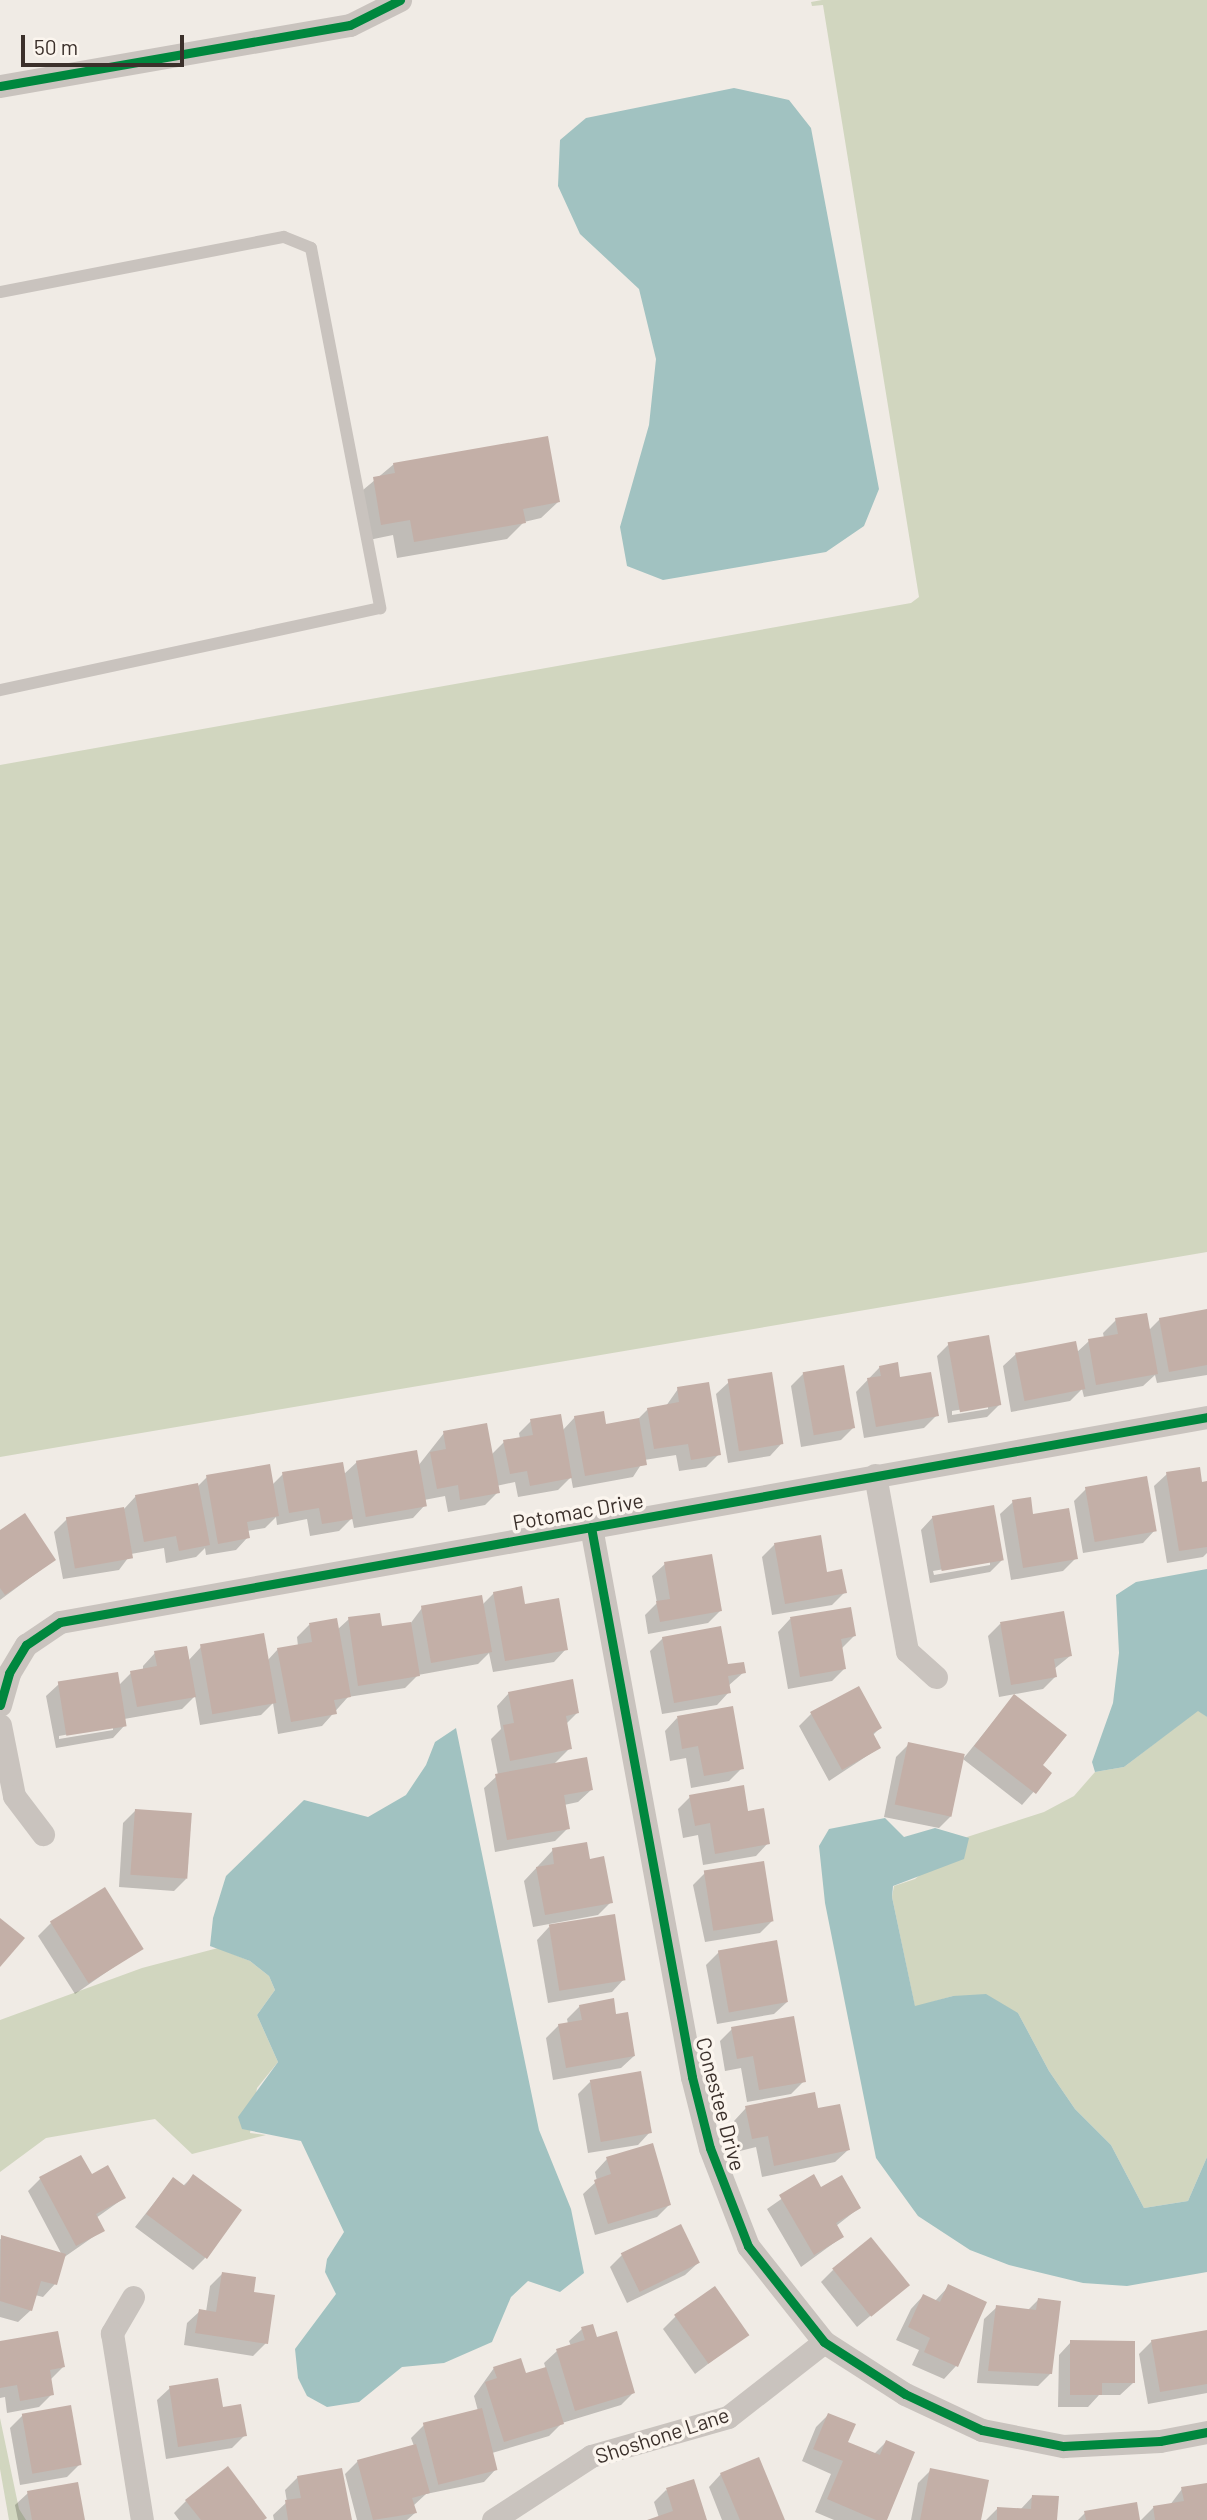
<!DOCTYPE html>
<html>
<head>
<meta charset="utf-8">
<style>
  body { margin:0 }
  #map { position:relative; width:1207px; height:2520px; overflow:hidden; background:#f0ebe5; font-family:Barlow,sans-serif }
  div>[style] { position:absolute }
  .green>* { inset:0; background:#d1d6bf }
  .water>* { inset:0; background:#a1c2c1 }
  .shadow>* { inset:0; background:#0003 }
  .building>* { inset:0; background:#c3afa7; transform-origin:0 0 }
  .lane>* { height:12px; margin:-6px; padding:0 6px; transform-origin:6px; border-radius:6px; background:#c9c3be }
  .street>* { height:23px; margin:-11.5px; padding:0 11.5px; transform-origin:11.5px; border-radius:11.5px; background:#c9c3be }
  .cycleway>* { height:9px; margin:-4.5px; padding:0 4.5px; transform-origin:4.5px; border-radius:4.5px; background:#00873e }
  span { translate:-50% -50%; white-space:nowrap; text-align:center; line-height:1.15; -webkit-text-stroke:7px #fbf5ee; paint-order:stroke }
  .street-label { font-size:21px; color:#3b302b }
  .scale { position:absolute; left:21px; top:35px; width:163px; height:32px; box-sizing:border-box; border:4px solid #3b302b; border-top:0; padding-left:9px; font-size:21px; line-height:24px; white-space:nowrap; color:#3b302b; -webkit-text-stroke:5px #fbf5ee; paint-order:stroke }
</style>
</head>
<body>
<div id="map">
  <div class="green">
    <div style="clip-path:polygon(822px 0,1207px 0,1207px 1252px,0 1457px,0 765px,911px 603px,919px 597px,823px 5px,812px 6px,811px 2px)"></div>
    <div style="clip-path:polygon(1198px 1710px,1207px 1717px,1207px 2157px,1188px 2201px,1144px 2208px,1111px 2145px,1075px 2109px,1049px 2071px,1018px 2013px,953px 1996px,915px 2007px,892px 1897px,894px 1886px,915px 1879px,967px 1837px,1044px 1812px,1074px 1796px,1095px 1772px,1124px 1767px)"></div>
    <div style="clip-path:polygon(218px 1948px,250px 1961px,269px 1976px,275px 1990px,257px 2015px,278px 2062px,257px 2088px,250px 2133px,266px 2135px,192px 2154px,155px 2119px,46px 2138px,0 2172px,0 2020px,142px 1968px)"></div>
    <div style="clip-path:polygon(0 2418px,19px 2509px,26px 2520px,9px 2520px,0 2469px)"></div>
  </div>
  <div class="water">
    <div style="clip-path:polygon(734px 88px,789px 100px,811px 128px,879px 489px,864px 526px,826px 552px,663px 580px,627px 566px,620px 527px,649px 425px,656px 359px,639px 289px,580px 234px,558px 186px,560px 140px,586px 118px)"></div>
    <div style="clip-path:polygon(1207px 1569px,1207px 1717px,1198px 1711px,1124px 1767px,1095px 1772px,1092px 1762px,1113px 1703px,1119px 1653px,1116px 1595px,1136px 1582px)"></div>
    <div style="clip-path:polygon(456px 1728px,539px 2130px,571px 2209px,584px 2273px,560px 2292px,528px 2281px,511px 2297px,492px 2342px,444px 2363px,402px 2367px,359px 2402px,327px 2407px,307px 2396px,298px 2378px,295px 2349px,336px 2294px,325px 2272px,327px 2259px,344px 2232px,301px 2141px,242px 2129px,238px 2117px,278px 2062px,257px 2015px,275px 1990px,269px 1976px,250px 1961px,210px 1946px,213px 1918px,226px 1876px,304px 1800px,368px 1817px,406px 1795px,426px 1765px,435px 1742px)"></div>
    <div style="clip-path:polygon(885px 1818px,904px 1837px,935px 1828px,969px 1838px,964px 1859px,893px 1886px,892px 1897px,915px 2006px,953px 1996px,986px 1994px,1018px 2013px,1049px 2071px,1075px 2109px,1111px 2145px,1144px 2208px,1188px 2201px,1207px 2157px,1207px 2272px,1127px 2286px,1083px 2283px,1009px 2265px,970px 2250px,918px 2216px,876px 2158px,825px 1903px,819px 1846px,829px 1829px)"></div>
  </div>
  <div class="shadow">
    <div style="clip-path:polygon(394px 464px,558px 502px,541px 518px,524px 522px,507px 539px,397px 558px,393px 535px,364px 541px,357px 495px)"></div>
    <div style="clip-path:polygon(1207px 1311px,1207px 1375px,1157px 1383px,1155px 1375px,1143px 1386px,1084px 1397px,1082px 1389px,1070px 1401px,1011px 1412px,1003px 1366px,1016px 1354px,1076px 1353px,1089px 1341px,1104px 1338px,1103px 1333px,1116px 1320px,1148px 1331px,1160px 1319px)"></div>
    <div style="clip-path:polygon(evenodd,949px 1344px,1000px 1404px,987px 1417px,948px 1423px,937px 1356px,949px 1344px,988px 1405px,988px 1409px,952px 1415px,952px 1411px,988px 1405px)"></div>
    <div style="clip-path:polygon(880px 1367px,937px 1415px,924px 1428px,864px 1438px,856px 1392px)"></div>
    <div style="clip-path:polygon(803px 1374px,854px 1427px,841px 1440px,801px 1447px,791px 1386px)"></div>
    <div style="clip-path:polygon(729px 1382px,782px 1443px,770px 1456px,728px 1463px,716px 1394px)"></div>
    <div style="clip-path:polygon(678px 1389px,719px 1454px,706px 1467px,679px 1471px,676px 1455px,644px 1460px,633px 1477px,573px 1488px,571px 1477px,558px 1490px,518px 1497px,515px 1482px,496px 1486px,498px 1492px,485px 1505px,448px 1512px,445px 1496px,424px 1500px,425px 1505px,413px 1518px,354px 1528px,352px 1518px,339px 1531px,310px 1536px,307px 1519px,277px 1525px,276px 1517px,265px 1528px,247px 1531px,248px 1537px,236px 1550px,206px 1555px,205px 1548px,196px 1557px,166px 1563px,164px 1548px,131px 1554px,119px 1570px,63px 1579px,54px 1532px,67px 1519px,124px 1509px,136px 1496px,197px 1487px,207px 1477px,272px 1485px,283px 1474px,343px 1475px,357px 1462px,418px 1466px,444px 1433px,491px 1455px,504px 1442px,520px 1439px,519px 1433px,531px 1421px,562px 1431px,575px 1417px,605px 1426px,637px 1420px,648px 1409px,666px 1406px)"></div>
    <div style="clip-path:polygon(1167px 1474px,1207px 1483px,1207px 1553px,1203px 1557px,1167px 1563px,1154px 1486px)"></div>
    <div style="clip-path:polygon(1086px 1489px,1155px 1530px,1143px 1543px,1083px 1553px,1074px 1501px)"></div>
    <div style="clip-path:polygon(1013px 1502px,1076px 1558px,1063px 1571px,1011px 1580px,1000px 1514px)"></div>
    <div style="clip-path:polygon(evenodd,933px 1517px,1002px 1560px,990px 1572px,930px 1583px,921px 1530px,933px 1517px,990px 1561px,990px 1565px,934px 1575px,933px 1571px,990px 1561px)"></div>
    <div style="clip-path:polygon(0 1532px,54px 1560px,0 1600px)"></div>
    <div style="clip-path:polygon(775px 1544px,826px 1574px,845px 1592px,832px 1605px,772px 1615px,762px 1557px)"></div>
    <div style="clip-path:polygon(665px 1564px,720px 1611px,708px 1623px,648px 1634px,645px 1615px,657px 1603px,652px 1576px)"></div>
    <div style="clip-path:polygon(evenodd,494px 1593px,524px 1606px,566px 1649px,554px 1662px,493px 1672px,489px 1653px,478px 1664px,418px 1675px,405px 1688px,348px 1697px,322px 1726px,278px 1734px,273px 1703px,261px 1715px,200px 1725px,195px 1696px,182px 1709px,124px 1719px,125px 1725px,113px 1738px,56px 1748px,46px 1696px,59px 1684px,118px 1686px,131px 1673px,143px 1671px,143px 1666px,155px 1653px,188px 1661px,201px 1647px,267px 1661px,278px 1649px,298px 1646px,297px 1637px,309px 1625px,337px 1630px,349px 1619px,381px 1628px,410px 1624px,422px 1608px,482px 1605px,494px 1593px,113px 1726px,113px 1730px,59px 1739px,59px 1736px,113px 1726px)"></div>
    <div style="clip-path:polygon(790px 1619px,854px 1636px,841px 1649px,844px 1669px,832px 1681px,788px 1689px,778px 1632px)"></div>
    <div style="clip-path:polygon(1000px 1624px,1070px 1656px,1054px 1669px,1056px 1676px,1043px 1689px,999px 1697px,988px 1636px)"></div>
    <div style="clip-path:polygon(663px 1638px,727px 1667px,744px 1672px,728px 1686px,729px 1692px,717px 1705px,662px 1714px,650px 1651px)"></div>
    <div style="clip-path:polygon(509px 1693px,577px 1713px,565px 1725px,570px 1748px,553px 1765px,591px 1790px,578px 1802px,564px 1805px,568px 1828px,555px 1841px,495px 1852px,484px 1788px,498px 1775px,491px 1739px,501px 1729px,497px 1706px)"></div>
    <div style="clip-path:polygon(1014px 1696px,1040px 1766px,1050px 1773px,1022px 1805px,963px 1759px)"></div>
    <div style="clip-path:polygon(811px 1714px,880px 1728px,872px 1736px,879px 1748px,829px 1781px,799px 1726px)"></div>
    <div style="clip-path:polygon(677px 1718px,742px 1768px,729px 1781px,691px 1788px,686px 1758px,670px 1761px,665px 1731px)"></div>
    <div style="clip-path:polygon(909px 1744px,951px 1816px,939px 1828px,884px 1817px,896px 1757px)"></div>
    <div style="clip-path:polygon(690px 1797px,747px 1813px,768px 1843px,756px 1856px,703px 1865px,698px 1835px,683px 1838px,678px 1809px)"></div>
    <div style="clip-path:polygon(135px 1811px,186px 1879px,174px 1891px,119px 1887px,123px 1823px)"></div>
    <div style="clip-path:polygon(553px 1850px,589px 1861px,611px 1902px,598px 1915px,533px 1927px,524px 1881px)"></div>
    <div style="clip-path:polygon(705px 1873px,773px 1920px,760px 1933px,705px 1942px,693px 1885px)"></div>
    <div style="clip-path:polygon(51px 1923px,141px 1948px,75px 1994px,38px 1936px)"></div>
    <div style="clip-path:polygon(549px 1927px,624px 1979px,612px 1992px,548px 2003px,537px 1940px)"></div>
    <div style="clip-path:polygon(719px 1952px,787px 2002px,774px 2014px,717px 2024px,706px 1965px)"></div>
    <div style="clip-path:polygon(580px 2006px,615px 2017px,634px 2056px,621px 2068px,553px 2080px,546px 2038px,559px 2025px,568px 2024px,567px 2019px)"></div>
    <div style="clip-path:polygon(732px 2029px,804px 2081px,791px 2094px,747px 2102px,741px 2068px,725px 2071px,720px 2041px)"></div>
    <div style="clip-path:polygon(590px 2082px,650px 2132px,638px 2145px,588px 2153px,578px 2094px)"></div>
    <div style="clip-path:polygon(746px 2108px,817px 2111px,848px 2150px,835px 2162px,762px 2177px,756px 2147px,740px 2151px,734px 2121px)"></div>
    <div style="clip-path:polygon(607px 2159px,670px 2204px,657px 2217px,595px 2235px,583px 2194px,597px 2181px,595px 2172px)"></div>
    <div style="clip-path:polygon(193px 2176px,205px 2258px,193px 2270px,135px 2227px,173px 2179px,183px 2186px)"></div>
    <div style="clip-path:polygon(813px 2177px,821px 2190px,859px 2208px,836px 2226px,842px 2237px,801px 2267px,767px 2209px)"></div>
    <div style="clip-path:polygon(40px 2179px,124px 2198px,96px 2218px,103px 2230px,63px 2258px,55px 2284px,43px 2297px,35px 2295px,31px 2310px,18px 2322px,0 2317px,0 2239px,62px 2255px,28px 2191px)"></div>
    <div style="clip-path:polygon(622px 2255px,698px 2263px,685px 2275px,627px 2303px,610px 2267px)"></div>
    <div style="clip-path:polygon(833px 2270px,907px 2285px,857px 2327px,821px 2282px)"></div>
    <div style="clip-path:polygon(223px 2273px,252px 2293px,266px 2343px,253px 2356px,184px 2345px,187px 2323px,200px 2311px,206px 2312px,210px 2286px)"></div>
    <div style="clip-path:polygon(948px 2287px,985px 2303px,956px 2366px,944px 2379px,912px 2365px,919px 2350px,896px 2340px,911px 2309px,923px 2296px,935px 2301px)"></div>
    <div style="clip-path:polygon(1038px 2300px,1051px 2373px,1038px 2386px,977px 2383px,984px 2319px,997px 2307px,1028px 2310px)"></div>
    <div style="clip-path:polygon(676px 2316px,747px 2334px,695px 2374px,663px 2329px)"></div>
    <div style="clip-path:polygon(582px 2329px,596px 2339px,633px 2393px,621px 2405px,562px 2423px,549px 2436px,492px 2453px,496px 2469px,484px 2482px,426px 2494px,413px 2506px,415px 2513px,407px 2520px,357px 2520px,345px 2474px,358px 2461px,414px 2446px,411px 2438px,424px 2425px,478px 2411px,474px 2396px,494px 2368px,525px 2375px,546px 2369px,544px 2363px,557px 2351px,571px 2346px,569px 2341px)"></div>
    <div style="clip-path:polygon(1207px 2331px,1207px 2393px,1148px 2404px,1139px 2354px,1152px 2341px)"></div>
    <div style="clip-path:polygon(1071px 2342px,1133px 2383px,1120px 2395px,1099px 2395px,1088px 2407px,1058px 2407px,1059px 2355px)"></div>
    <div style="clip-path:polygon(0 2343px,63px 2367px,50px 2380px,52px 2394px,39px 2407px,7px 2413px,5px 2397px,0 2398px)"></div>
    <div style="clip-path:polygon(170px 2388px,221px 2409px,245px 2435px,232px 2448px,166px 2459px,157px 2400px)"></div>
    <div style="clip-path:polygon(23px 2415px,80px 2464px,67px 2477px,20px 2485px,10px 2428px)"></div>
    <div style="clip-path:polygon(828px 2415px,846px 2443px,873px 2455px,886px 2442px,885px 2520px,834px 2520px,815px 2512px,831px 2474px,802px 2461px,816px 2427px)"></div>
    <div style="clip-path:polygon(931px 2470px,979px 2520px,911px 2520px,918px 2483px)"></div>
    <div style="clip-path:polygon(721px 2474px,783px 2520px,722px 2520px,709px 2487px)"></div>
    <div style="clip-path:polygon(298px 2477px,350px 2520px,274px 2520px,273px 2515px,287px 2502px,285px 2490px)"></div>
    <div style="clip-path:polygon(1207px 2485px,1207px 2520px,1141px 2520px,1153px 2508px,1170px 2505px,1182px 2489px)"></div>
    <div style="clip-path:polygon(666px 2490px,705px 2520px,651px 2520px,659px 2518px,654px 2502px)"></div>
    <div style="clip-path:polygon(28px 2493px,83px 2520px,18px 2520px,15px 2505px)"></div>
    <div style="clip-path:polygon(1033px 2496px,1056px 2520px,986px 2520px,998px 2508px,1020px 2510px)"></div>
    <div style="clip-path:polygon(186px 2501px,263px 2520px,179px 2520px,174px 2513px)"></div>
    <div style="clip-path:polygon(1085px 2513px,1138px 2520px,1078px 2520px)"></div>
  </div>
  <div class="building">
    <div style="clip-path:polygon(548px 436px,560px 502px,523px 509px,526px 523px,414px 542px,410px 520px,381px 525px,373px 477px,395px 473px,393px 463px)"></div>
    <div style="clip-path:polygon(1207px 1309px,1207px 1365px,1169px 1372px,1159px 1318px)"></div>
    <div style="clip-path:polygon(1147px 1313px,1158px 1374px,1096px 1385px,1088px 1339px,1118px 1334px,1115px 1318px)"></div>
    <div style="left:989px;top:1335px;width:71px;height:42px;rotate:80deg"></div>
    <div style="left:1076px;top:1341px;width:49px;height:62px;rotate:79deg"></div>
    <div style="clip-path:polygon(898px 1362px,900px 1377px,931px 1372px,939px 1416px,876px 1427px,867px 1378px,881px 1376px,879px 1366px)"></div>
    <div style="left:844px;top:1365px;width:64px;height:42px;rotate:80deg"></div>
    <div style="left:772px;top:1372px;width:73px;height:45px;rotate:81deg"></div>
    <div style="clip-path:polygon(709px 1382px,721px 1455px,691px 1460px,688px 1444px,654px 1449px,647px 1408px,679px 1402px,677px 1387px)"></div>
    <div style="clip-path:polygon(604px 1411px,606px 1424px,639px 1418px,647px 1465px,585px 1476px,574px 1416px)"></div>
    <div style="clip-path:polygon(561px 1414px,572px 1478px,530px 1486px,527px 1471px,510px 1474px,503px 1440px,533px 1435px,530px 1419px)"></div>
    <div style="clip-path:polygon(487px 1423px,500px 1493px,460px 1500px,458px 1485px,437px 1489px,430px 1452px,446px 1449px,443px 1431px)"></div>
    <div style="left:417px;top:1450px;width:57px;height:62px;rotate:80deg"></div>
    <div style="clip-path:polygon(343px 1462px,353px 1519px,322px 1524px,319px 1508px,289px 1513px,282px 1472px)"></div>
    <div style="clip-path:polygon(270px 1464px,279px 1516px,247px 1522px,250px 1538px,218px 1544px,206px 1475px)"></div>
    <div style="clip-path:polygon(1200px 1467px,1202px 1482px,1207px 1481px,1207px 1547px,1179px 1551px,1166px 1472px)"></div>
    <div style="left:1147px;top:1476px;width:56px;height:63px;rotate:80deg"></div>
    <div style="clip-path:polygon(198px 1483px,210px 1545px,179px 1551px,176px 1536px,144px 1542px,135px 1495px)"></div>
    <div style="clip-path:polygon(1031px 1497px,1033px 1514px,1069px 1508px,1078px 1559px,1023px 1568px,1012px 1500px)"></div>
    <div style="left:994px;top:1505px;width:56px;height:63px;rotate:80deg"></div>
    <div style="left:124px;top:1507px;width:52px;height:59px;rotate:80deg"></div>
    <div style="clip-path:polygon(25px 1513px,56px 1560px,5px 1595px,0 1588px,0 1530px)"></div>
    <div style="clip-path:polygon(821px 1535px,827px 1572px,842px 1569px,847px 1593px,785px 1604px,774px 1543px)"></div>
    <div style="clip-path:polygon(712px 1554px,722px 1611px,660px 1622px,656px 1601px,670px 1599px,664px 1562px)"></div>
    <div style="clip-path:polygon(522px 1586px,525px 1604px,559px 1598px,568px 1650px,505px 1661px,493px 1592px)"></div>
    <div style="left:482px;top:1595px;width:58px;height:62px;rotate:80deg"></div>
    <div style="clip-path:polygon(851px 1607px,856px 1636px,841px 1639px,846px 1669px,800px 1677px,790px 1617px)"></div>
    <div style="clip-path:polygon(1064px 1611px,1072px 1656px,1054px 1659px,1057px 1677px,1011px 1685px,1000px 1622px)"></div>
    <div style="clip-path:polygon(380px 1613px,382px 1626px,411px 1622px,420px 1676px,358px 1686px,348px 1617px)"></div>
    <div style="clip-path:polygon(337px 1618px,351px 1697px,334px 1700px,337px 1714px,291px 1722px,277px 1648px,312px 1642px,309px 1623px)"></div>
    <div style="clip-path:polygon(721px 1626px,728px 1664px,744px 1662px,746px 1673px,728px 1676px,731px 1693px,674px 1703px,662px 1637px)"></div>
    <div style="left:264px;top:1633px;width:71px;height:65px;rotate:80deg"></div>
    <div style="clip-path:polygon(187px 1646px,196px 1697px,137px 1707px,130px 1671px,157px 1666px,154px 1651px)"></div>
    <div style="left:118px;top:1672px;width:55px;height:61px;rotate:81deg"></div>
    <div style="clip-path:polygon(573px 1679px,579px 1713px,566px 1716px,572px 1749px,510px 1761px,503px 1725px,514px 1723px,508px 1692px)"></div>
    <div style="clip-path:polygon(859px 1686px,882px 1728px,873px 1733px,881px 1748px,842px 1770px,810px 1712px)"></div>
    <div style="clip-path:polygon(1014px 1694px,1067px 1735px,1043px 1765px,1052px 1773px,1036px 1794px,974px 1746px)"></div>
    <div style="clip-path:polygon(733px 1706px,744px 1769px,704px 1776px,698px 1746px,682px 1749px,677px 1716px)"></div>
    <div style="left:908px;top:1742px;width:58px;height:64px;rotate:12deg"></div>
    <div style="clip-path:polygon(587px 1757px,593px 1790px,564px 1795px,570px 1829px,507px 1840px,495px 1774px)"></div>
    <div style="clip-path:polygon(744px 1785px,748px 1811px,764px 1808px,770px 1844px,715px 1854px,710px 1823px,695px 1826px,689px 1795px)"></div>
    <div style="left:135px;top:1809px;width:57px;height:66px;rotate:4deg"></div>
    <div style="clip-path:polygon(587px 1842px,590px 1859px,604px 1856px,613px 1903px,545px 1915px,536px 1867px,554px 1864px,552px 1848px)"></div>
    <div style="left:764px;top:1861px;width:61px;height:61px;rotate:81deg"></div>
    <div style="left:105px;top:1887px;width:73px;height:65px;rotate:58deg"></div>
    <div style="left:615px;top:1914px;width:67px;height:67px;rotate:81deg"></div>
    <div style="clip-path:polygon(0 1918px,25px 1938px,0 1967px)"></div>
    <div style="left:777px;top:1940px;width:63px;height:60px;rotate:80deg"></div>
    <div style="clip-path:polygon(614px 1998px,616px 2014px,628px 2012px,635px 2056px,566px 2068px,558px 2024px,582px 2020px,579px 2005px)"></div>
    <div style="clip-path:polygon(794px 2016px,806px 2082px,759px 2090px,753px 2056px,737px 2059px,731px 2027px)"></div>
    <div style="left:641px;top:2071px;width:63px;height:52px;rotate:80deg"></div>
    <div style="clip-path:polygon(815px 2092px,818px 2108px,840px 2104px,850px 2150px,774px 2166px,768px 2136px,752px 2139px,745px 2106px)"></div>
    <div style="clip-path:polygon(653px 2143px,671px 2205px,608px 2224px,594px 2180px,611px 2174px,606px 2157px)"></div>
    <div style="clip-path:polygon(81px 2155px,92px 2174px,108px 2165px,126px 2198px,96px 2214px,105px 2231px,76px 2246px,39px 2177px)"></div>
    <div style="clip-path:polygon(193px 2174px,242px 2210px,207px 2259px,146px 2214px,173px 2177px,185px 2186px)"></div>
    <div style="clip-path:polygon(814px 2174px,821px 2187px,842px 2175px,861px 2208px,836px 2223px,844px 2237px,814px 2255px,779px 2195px)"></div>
    <div style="left:681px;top:2224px;width:43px;height:67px;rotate:64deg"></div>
    <div style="clip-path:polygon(1px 2235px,66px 2254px,57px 2285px,41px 2281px,32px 2311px,0 2301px)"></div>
    <div style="left:871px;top:2237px;width:62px;height:50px;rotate:51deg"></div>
    <div style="clip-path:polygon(222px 2272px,256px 2277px,254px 2292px,275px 2295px,268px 2344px,195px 2333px,199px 2309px,216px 2312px)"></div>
    <div style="clip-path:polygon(948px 2284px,987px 2302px,958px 2367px,924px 2352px,930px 2338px,908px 2327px,923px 2294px,940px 2302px)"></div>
    <div style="left:715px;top:2286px;width:60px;height:50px;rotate:55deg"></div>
    <div style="clip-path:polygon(1038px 2298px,1061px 2301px,1052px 2374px,988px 2371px,996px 2305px,1036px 2310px)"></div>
    <div style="clip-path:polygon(593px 2324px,597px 2337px,617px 2331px,635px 2393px,575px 2411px,556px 2349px,585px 2340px,581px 2327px)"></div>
    <div style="clip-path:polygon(1207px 2330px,1207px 2384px,1160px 2392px,1151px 2340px)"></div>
    <div style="clip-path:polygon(58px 2331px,65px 2367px,50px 2370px,54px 2395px,20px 2401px,17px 2385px,0 2388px,0 2341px)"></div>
    <div style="clip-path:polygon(1070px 2340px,1135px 2341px,1135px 2383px,1102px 2383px,1102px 2395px,1070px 2395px)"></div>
    <div style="clip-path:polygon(521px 2358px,526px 2373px,546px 2367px,564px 2424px,504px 2442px,485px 2382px,497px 2378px,493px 2367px)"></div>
    <div style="clip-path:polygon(218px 2378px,223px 2407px,241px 2404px,247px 2436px,178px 2447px,169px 2386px)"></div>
    <div style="left:71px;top:2405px;width:61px;height:50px;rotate:80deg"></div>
    <div style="left:482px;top:2408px;width:64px;height:61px;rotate:76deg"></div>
    <div style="clip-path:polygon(828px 2413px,856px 2424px,848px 2442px,880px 2455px,886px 2440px,915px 2452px,887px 2520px,876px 2520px,827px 2499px,843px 2461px,813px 2449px)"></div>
    <div style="clip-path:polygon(416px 2444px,430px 2493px,412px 2498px,417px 2513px,373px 2520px,357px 2460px)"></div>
    <div style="clip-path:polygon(759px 2457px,785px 2520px,740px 2520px,720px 2473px)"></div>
    <div style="clip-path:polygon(228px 2466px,267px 2518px,264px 2520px,201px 2520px,185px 2500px)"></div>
    <div style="clip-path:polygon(342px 2468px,352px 2520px,288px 2520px,285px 2500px,301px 2498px,297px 2476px)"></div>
    <div style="clip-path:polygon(930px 2468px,989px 2480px,981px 2520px,920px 2520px)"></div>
    <div style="clip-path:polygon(694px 2479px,707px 2520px,647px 2520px,673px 2511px,666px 2488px)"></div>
    <div style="clip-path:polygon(78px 2482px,85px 2520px,32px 2520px,27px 2491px)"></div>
    <div style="clip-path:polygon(1207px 2483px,1207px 2520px,1155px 2520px,1153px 2506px,1184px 2501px,1181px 2487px)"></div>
    <div style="clip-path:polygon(1032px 2495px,1059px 2496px,1057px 2520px,997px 2520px,997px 2507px,1031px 2509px)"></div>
    <div style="clip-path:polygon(1137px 2502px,1140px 2520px,1086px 2520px,1084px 2511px)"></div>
  </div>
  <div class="lane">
    <div style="left:0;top:292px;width:289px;rotate:-11deg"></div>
    <div style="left:284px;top:237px;width:29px;rotate:22deg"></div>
    <div style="left:311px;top:248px;width:367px;rotate:79.1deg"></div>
    <div style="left:380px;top:608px;width:389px;rotate:167.8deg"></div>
  </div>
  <div class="street">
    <div style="left:0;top:86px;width:355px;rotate:-9.9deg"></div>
    <div style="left:350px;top:25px;width:56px;rotate:-26.6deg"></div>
    <div style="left:875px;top:1475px;width:179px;rotate:79.7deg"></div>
    <div style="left:907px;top:1651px;width:39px;rotate:42deg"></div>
    <div style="left:591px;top:1527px;width:559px;rotate:79.59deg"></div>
    <div style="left:692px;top:2077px;width:73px;rotate:75.8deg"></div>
    <div style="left:710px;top:2148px;width:105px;rotate:68.8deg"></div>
    <div style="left:748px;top:2246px;width:122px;rotate:51.6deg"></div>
    <div style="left:824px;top:2342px;width:96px;rotate:32.7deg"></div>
    <div style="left:905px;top:2394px;width:85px;rotate:25.1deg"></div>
    <div style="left:982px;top:2430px;width:83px;rotate:11.2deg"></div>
    <div style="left:1063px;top:2446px;width:97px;rotate:-3deg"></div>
    <div style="left:1160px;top:2441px;width:48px;rotate:-10.8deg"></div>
    <div style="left:0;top:1705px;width:33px;rotate:-74deg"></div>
    <div style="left:9px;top:1673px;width:33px;rotate:-59deg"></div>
    <div style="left:26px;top:1645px;width:41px;rotate:-34.1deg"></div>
    <div style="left:60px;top:1622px;width:1165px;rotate:-10.13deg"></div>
    <div style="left:0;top:1725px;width:72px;rotate:78.8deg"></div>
    <div style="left:14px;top:1796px;width:48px;rotate:52.7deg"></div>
    <div style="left:133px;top:2297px;width:42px;rotate:120.3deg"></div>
    <div style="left:112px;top:2333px;width:189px;rotate:80.9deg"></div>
    <div style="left:493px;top:2520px;width:117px;rotate:-33.1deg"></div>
    <div style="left:591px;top:2456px;width:142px;rotate:-15.9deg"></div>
    <div style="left:728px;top:2417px;width:122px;rotate:-38deg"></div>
  </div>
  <div class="cycleway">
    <div style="left:0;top:86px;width:355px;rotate:-9.9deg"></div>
    <div style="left:350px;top:25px;width:56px;rotate:-26.6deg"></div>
    <div style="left:591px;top:1527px;width:559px;rotate:79.59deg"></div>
    <div style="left:692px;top:2077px;width:73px;rotate:75.8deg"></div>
    <div style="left:710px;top:2148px;width:105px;rotate:68.8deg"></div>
    <div style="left:748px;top:2246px;width:122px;rotate:51.6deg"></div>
    <div style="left:824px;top:2342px;width:96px;rotate:32.7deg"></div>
    <div style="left:905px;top:2394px;width:85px;rotate:25.1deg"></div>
    <div style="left:982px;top:2430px;width:83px;rotate:11.2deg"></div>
    <div style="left:1063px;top:2446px;width:97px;rotate:-3deg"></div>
    <div style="left:1160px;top:2441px;width:48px;rotate:-10.8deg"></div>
    <div style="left:0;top:1705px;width:33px;rotate:-74deg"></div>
    <div style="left:9px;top:1673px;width:33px;rotate:-59deg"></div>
    <div style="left:26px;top:1645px;width:41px;rotate:-34.1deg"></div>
    <div style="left:60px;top:1622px;width:1165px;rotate:-10.13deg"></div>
  </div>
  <div class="street-label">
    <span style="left:578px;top:1511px;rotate:-10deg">Potomac Drive</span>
    <span style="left:721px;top:2104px;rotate:75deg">Conestee Drive</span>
    <span style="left:662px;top:2435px;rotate:-18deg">Shoshone Lane</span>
  </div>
  <div class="scale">50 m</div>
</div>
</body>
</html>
